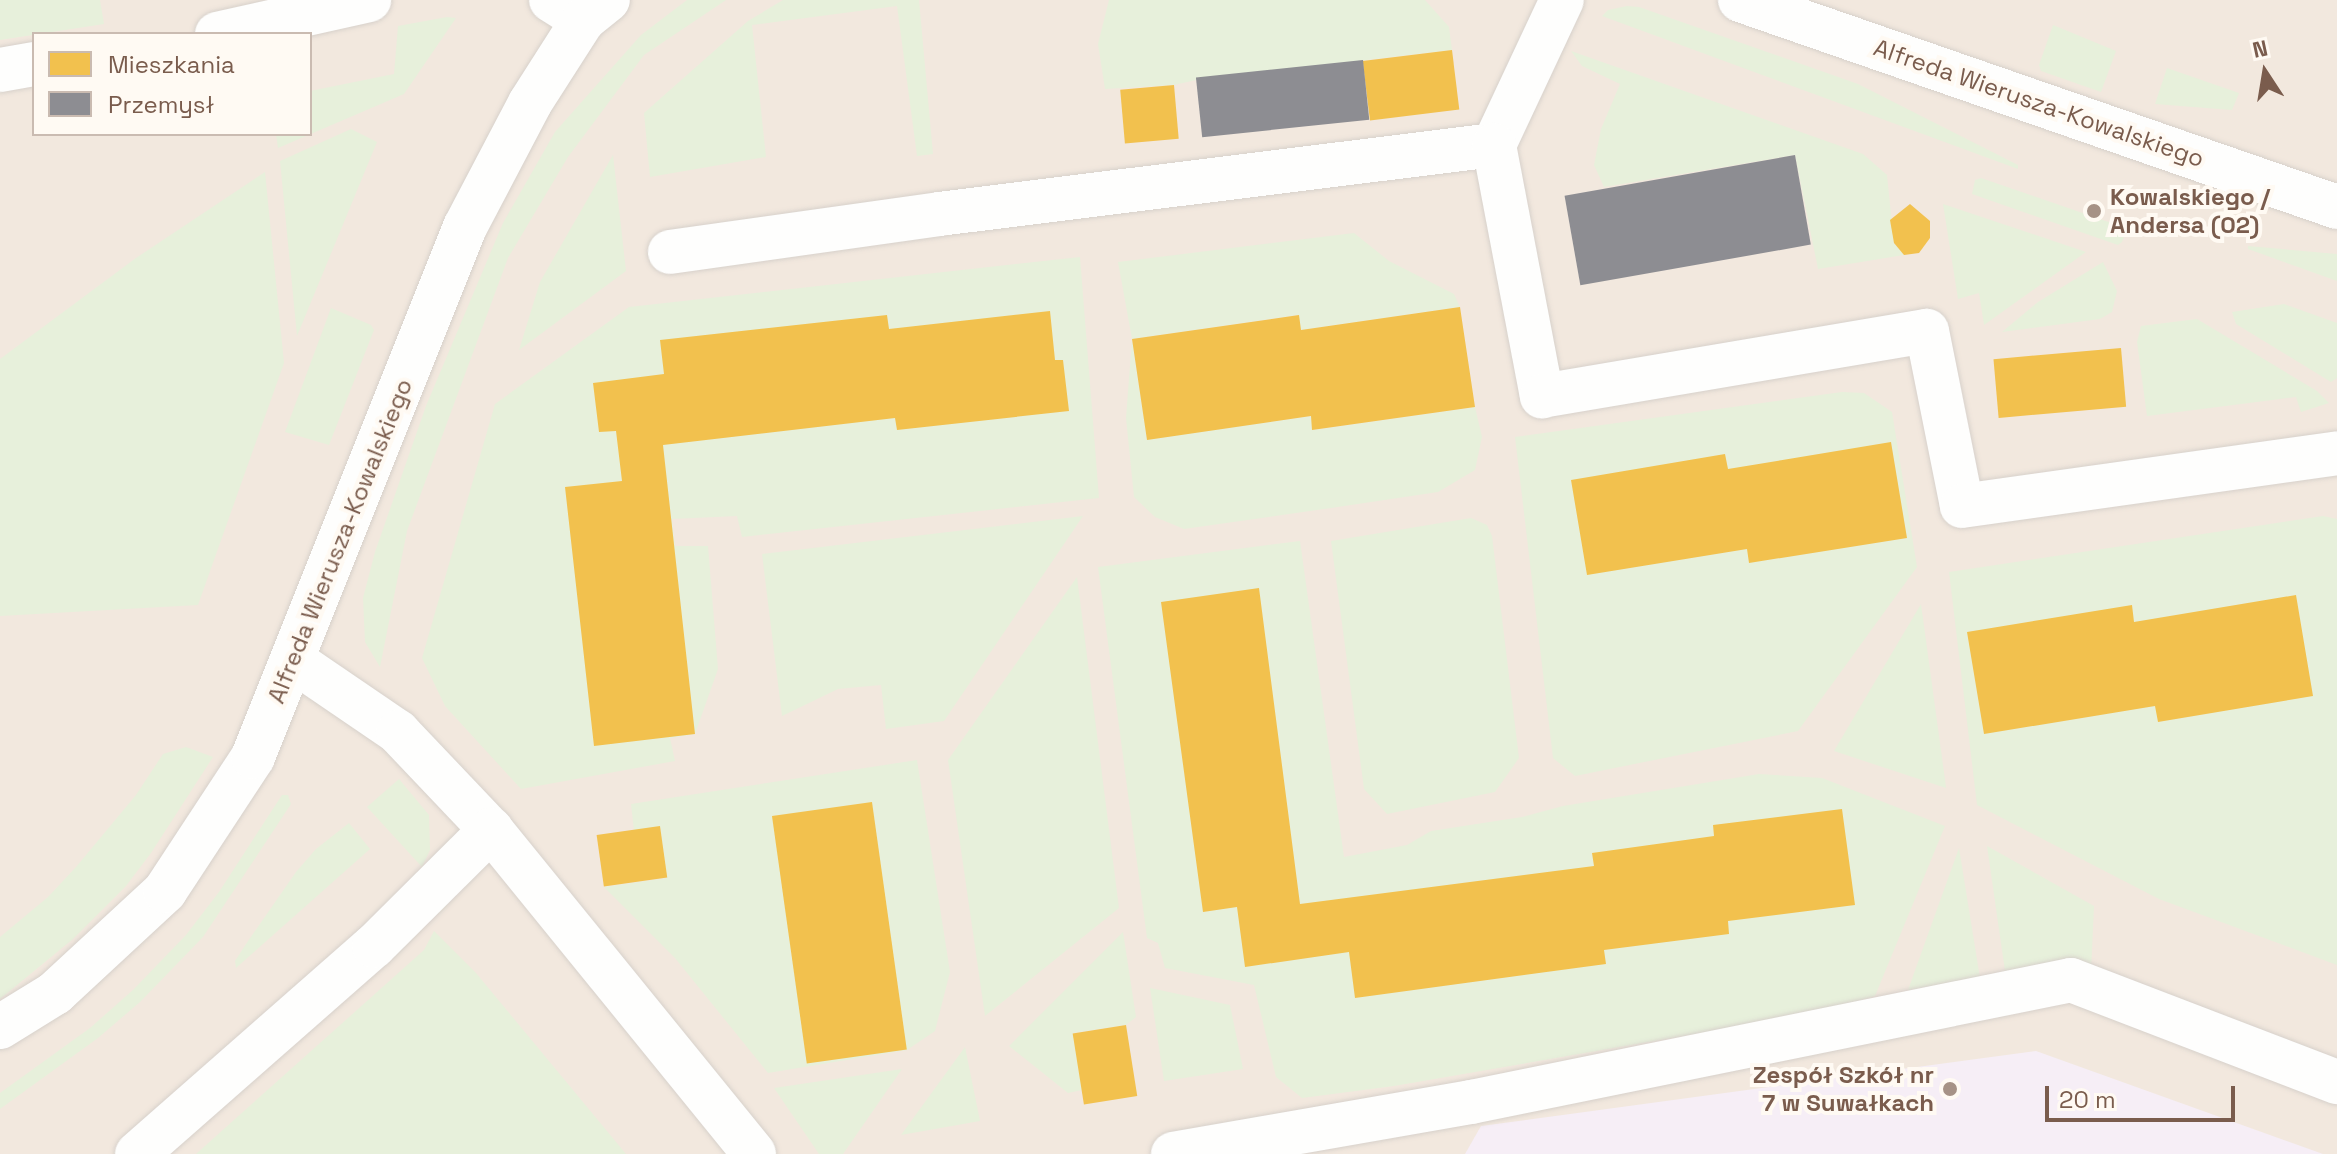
<!DOCTYPE html>
<html>
<head>
<meta charset="utf-8">
<style>
  body { margin:0 }
  #map { position:relative; width:2337px; height:1154px; overflow:hidden; background:#f9f5f0; font-family:"Space Grotesk",sans-serif }
  div>[style] { position:absolute }
  .residential>* { inset:0; background:#f2e8de }
  .education>* { inset:0; background:#f6eef6 }
  .green>* { inset:0; background:#e7f0db }
  .homes>* { inset:0; background:#f2c14e; transform-origin:0 0 }
  .industry>* { inset:0; background:#8d8d92; transform-origin:0 0 }
  .roads { filter:drop-shadow(0 0 2px #d7d1cb) drop-shadow(0 0 2px #d7d1cb) }
  .street>* { height:44px; margin:-22px; padding:0 22px; transform-origin:22px; border-radius:22px; background:#fefefd }
  .secondary>* { height:44px; margin:-22px; padding:0 22px; transform-origin:22px; border-radius:22px; background:#fefefd }
  .dots>* { width:22px; height:22px; translate:-50% -50%; box-sizing:border-box; border:4px solid #fffaf3; border-radius:50% }
  span { translate:-50% -50%; white-space:nowrap; text-align:center; line-height:1.15; -webkit-text-stroke:8px #fffaf3; paint-order:stroke }
  .street-label { font-size:24px; color:#7a5c4d }
  .poi-label { font-size:24px; color:#7a5c4d; font-weight:700 }
  .left { translate:0 -50%; text-align:left }
  .right { translate:-100% -50%; text-align:right }
  .legend { position:absolute; left:32px; top:32px; width:280px; height:104px; box-sizing:border-box; background:#fffaf3; border:2px solid #cabbb1; margin:0; padding:10px 14px; list-style:none; font-size:24px; color:#7a5c4d }
  .legend li { display:flex; align-items:center; gap:16px; height:40px }
  .legend b { width:40px; border:2px solid #cabbb1 }
  .north { position:absolute; left:2225px; top:32px; width:80px; height:80px; -webkit-text-stroke:6px #fffaf3; paint-order:stroke; rotate:348deg; font-size:22px; font-weight:700; line-height:32px; text-align:center; color:#7a5c4d }
  .north::after { content:''; display:block; margin:auto; width:28px; height:36px; background:#7a5c4d; clip-path:polygon(50% 0,100% 100%,50% 72%,0 100%) }
  .scale { position:absolute; left:2045px; top:1086px; width:190px; height:36px; box-sizing:border-box; border:4px solid #7a5c4d; border-top:0; padding-left:10px; font-size:24px; line-height:28px; white-space:nowrap; color:#7a5c4d; -webkit-text-stroke:6px #fffaf3; paint-order:stroke }
</style>
</head>
<body>
<div id="map">
  <div class="residential">
    <div style="clip-path:polygon(evenodd,0 0,2337px 0,2337px 1154px,0 1154px,0 0,34px 34px,310px 34px,310px 134px,34px 134px,34px 34px)"></div>
  </div>
  <div class="education">
    <div style="clip-path:polygon(2036px 1051px,2323px 1154px,1465px 1154px,1481px 1126px)"></div>
  </div>
  <div class="green">
    <div style="clip-path:polygon(0 0,100px 0,104px 24px,0 40px)"></div>
    <div style="clip-path:polygon(687px 0,726px 0,644px 55px,568px 157px,508px 258px,407px 531px,380px 667px,365px 642px,363px 598px,375px 552px,426px 406px,503px 223px,555px 132px,641px 35px)"></div>
    <div style="clip-path:polygon(783px 0,919px 0,933px 154px,917px 156px,897px 6px,752px 25px,766px 157px,650px 177px,644px 113px,748px 21px)"></div>
    <div style="clip-path:polygon(1109px 0,1425px 0,1449px 27px,1452px 50px,1196px 80px,1174px 85px,1105px 89px,1098px 44px)"></div>
    <div style="clip-path:polygon(1627px 6px,1639px 7px,1858px 84px,2018px 165px,2018px 169px,1602px 16px,1608px 10px)"></div>
    <div style="clip-path:polygon(447px 17px,456px 18px,404px 94px,278px 148px,276px 134px,310px 134px,310px 91px,394px 74px,398px 26px)"></div>
    <div style="clip-path:polygon(2053px 25px,2116px 51px,2101px 92px,2041px 71px,2039px 65px)"></div>
    <div style="clip-path:polygon(1571px 51px,1863px 154px,1887px 175px,1894px 243px,1904px 255px,1818px 269px,1795px 155px,1604px 187px,1594px 165px,1601px 129px,1620px 84px,1582px 66px)"></div>
    <div style="clip-path:polygon(2167px 68px,2239px 93px,2232px 110px,2155px 104px)"></div>
    <div style="clip-path:polygon(351px 129px,377px 142px,297px 336px,280px 161px)"></div>
    <div style="clip-path:polygon(613px 155px,626px 271px,519px 350px,540px 282px)"></div>
    <div style="clip-path:polygon(265px 172px,284px 363px,198px 605px,0 616px,0 359px,136px 258px)"></div>
    <div style="clip-path:polygon(1981px 178px,2123px 227px,2126px 232px,2122px 242px,2118px 245px,1972px 194px,1975px 180px)"></div>
    <div style="clip-path:polygon(1943px 204px,2086px 252px,1984px 325px,1979px 293px,1958px 299px)"></div>
    <div style="clip-path:polygon(1354px 233px,1389px 261px,1454px 294px,1460px 307px,1301px 330px,1298px 315px,1132px 339px,1147px 439px,1311px 416px,1313px 430px,1475px 407px,1482px 437px,1475px 470px,1438px 492px,1331px 508px,1184px 529px,1155px 517px,1134px 497px,1126px 418px,1132px 339px,1118px 262px)"></div>
    <div style="clip-path:polygon(2248px 246px,2337px 254px,2337px 281px,2248px 249px)"></div>
    <div style="clip-path:polygon(1080px 257px,1099px 498px,742px 537px,737px 516px,672px 519px,675px 546px,708px 546px,718px 669px,695px 734px,670px 738px,675px 761px,521px 789px,445px 706px,422px 658px,495px 404px,629px 307px)"></div>
    <div style="clip-path:polygon(2103px 262px,2117px 291px,2112px 312px,2100px 319px,2002px 332px,2038px 302px)"></div>
    <div style="clip-path:polygon(2284px 304px,2337px 323px,2337px 378px,2331px 382px,2236px 324px,2232px 312px)"></div>
    <div style="clip-path:polygon(331px 308px,371px 325px,374px 330px,329px 445px,285px 432px)"></div>
    <div style="clip-path:polygon(2197px 319px,2317px 391px,2329px 403px,2301px 412px,2296px 397px,2147px 416px,2137px 342px,2141px 326px)"></div>
    <div style="clip-path:polygon(1842px 392px,1864px 393px,1892px 412px,1917px 567px,1798px 731px,1575px 776px,1553px 758px,1515px 437px)"></div>
    <div style="clip-path:polygon(1083px 516px,944px 721px,886px 729px,881px 685px,838px 689px,782px 716px,762px 554px)"></div>
    <div style="clip-path:polygon(2323px 516px,2337px 519px,2337px 965px,2159px 899px,1977px 805px,1949px 572px)"></div>
    <div style="clip-path:polygon(1471px 518px,1487px 525px,1492px 536px,1519px 758px,1495px 792px,1387px 814px,1364px 789px,1331px 541px)"></div>
    <div style="clip-path:polygon(1300px 541px,1344px 857px,1407px 845px,1431px 831px,1522px 817px,1563px 806px,1759px 774px,1822px 778px,1945px 826px,1875px 996px,1822px 1012px,1394px 1086px,1302px 1098px,1276px 1077px,1254px 985px,1165px 968px,1158px 943px,1147px 938px,1098px 567px)"></div>
    <div style="clip-path:polygon(1077px 577px,1119px 908px,985px 1016px,948px 760px)"></div>
    <div style="clip-path:polygon(1921px 604px,1946px 787px,1946px 788px,1834px 751px)"></div>
    <div style="clip-path:polygon(186px 747px,213px 757px,151px 853px,126px 886px,73px 939px,0 999px,0 937px,48px 897px,76px 867px,136px 795px,163px 754px)"></div>
    <div style="clip-path:polygon(917px 760px,950px 972px,935px 1031px,907px 1050px,768px 1073px,675px 958px,604px 887px,667px 878px,660px 827px,634px 831px,631px 804px)"></div>
    <div style="clip-path:polygon(399px 779px,429px 815px,430px 850px,422px 867px,367px 807px)"></div>
    <div style="clip-path:polygon(282px 795px,288px 795px,291px 804px,203px 937px,140px 1002px,98px 1038px,0 1109px,0 1093px,90px 1028px,133px 990px,186px 935px,219px 892px)"></div>
    <div style="clip-path:polygon(349px 823px,370px 849px,236px 968px,235px 961px,248px 941px,296px 872px,316px 849px)"></div>
    <div style="clip-path:polygon(1987px 846px,2094px 906px,2091px 972px,2005px 971px)"></div>
    <div style="clip-path:polygon(1959px 848px,1980px 978px,1908px 990px)"></div>
    <div style="clip-path:polygon(434px 931px,476px 973px,626px 1154px,196px 1154px,424px 950px)"></div>
    <div style="clip-path:polygon(1123px 932px,1136px 1017px,1126px 1025px,1073px 1033px,1082px 1090px,1068px 1093px,1009px 1046px)"></div>
    <div style="clip-path:polygon(1150px 988px,1230px 1005px,1243px 1069px,1164px 1081px)"></div>
    <div style="clip-path:polygon(965px 1047px,980px 1121px,901px 1135px)"></div>
    <div style="clip-path:polygon(902px 1069px,843px 1154px,819px 1154px,774px 1088px)"></div>
  </div>
  <div class="homes">
    <div style="left:1452px;top:50px;width:60px;height:90px;rotate:83deg"></div>
    <div style="left:1174px;top:85px;width:54px;height:54px;rotate:85deg"></div>
    <div style="clip-path:polygon(1910px 204px,1930px 221px,1930px 238px,1919px 253px,1904px 255px,1894px 243px,1890px 220px)"></div>
    <div style="clip-path:polygon(1460px 307px,1475px 407px,1312px 430px,1311px 416px,1147px 440px,1132px 339px,1299px 315px,1301px 330px)"></div>
    <div style="clip-path:polygon(1050px 311px,1055px 360px,1063px 360px,1069px 411px,897px 430px,895px 418px,663px 445px,695px 734px,594px 746px,565px 487px,622px 481px,616px 431px,599px 432px,593px 383px,664px 374px,660px 340px,887px 315px,889px 329px)"></div>
    <div style="left:2121px;top:348px;width:59px;height:128px;rotate:85deg"></div>
    <div style="clip-path:polygon(1891px 442px,1907px 538px,1749px 563px,1747px 549px,1587px 575px,1571px 480px,1725px 454px,1728px 469px)"></div>
    <div style="clip-path:polygon(1259px 588px,1300px 904px,1594px 866px,1592px 853px,1714px 836px,1713px 825px,1842px 809px,1855px 905px,1728px 921px,1729px 934px,1604px 950px,1606px 964px,1355px 998px,1349px 952px,1245px 967px,1237px 907px,1203px 912px,1161px 602px)"></div>
    <div style="clip-path:polygon(2296px 595px,2313px 696px,2158px 722px,2155px 706px,1984px 734px,1967px 632px,2132px 605px,2134px 622px)"></div>
    <div style="left:872px;top:802px;width:250px;height:101px;rotate:82deg"></div>
    <div style="left:660px;top:826px;width:52px;height:64px;rotate:82deg"></div>
    <div style="left:1126px;top:1025px;width:72px;height:54px;rotate:81deg"></div>
  </div>
  <div class="industry">
    <div style="left:1363px;top:60px;width:60px;height:168px;rotate:84deg"></div>
    <div style="left:1795px;top:155px;width:91px;height:234px;rotate:80deg"></div>
  </div>
  <div class="roads">
    <div class="street">
      <div style="left:551px;top:0;width:38px;rotate:32deg"></div>
      <div style="left:217px;top:34px;width:156px;rotate:-12.6deg"></div>
      <div style="left:0;top:70px;width:35px;rotate:-10deg"></div>
      <div style="left:1494px;top:145px;width:160px;rotate:-64.9deg"></div>
      <div style="left:670px;top:252px;width:272px;rotate:-8deg"></div>
      <div style="left:939px;top:214px;width:559px;rotate:-7.09deg"></div>
      <div style="left:1494px;top:145px;width:256px;rotate:79.2deg"></div>
      <div style="left:1542px;top:396px;width:390px;rotate:-9.6deg"></div>
      <div style="left:1927px;top:331px;width:178px;rotate:78.7deg"></div>
      <div style="left:1962px;top:506px;width:379px;rotate:-8deg"></div>
      <div style="left:294px;top:661px;width:126px;rotate:34.3deg"></div>
      <div style="left:398px;top:732px;width:135px;rotate:46.5deg"></div>
      <div style="left:491px;top:830px;width:417px;rotate:50.9deg"></div>
      <div style="left:137px;top:1154px;width:315px;rotate:-41.3deg"></div>
      <div style="left:374px;top:946px;width:165px;rotate:-44.8deg"></div>
      <div style="left:1173px;top:1154px;width:303px;rotate:-9.9deg"></div>
      <div style="left:1471px;top:1102px;width:612px;rotate:-11.49deg"></div>
      <div style="left:2071px;top:980px;width:285px;rotate:21deg"></div>
    </div>
    <div class="secondary">
      <div style="left:1740px;top:0;width:632px;rotate:19.12deg"></div>
      <div style="left:0;top:1027px;width:65px;rotate:-31.7deg"></div>
      <div style="left:55px;top:993px;width:150px;rotate:-42.8deg"></div>
      <div style="left:165px;top:891px;width:160px;rotate:-56.7deg"></div>
      <div style="left:253px;top:757px;width:571px;rotate:-68.2deg"></div>
      <div style="left:465px;top:227px;width:140px;rotate:-62.3deg"></div>
      <div style="left:530px;top:103px;width:98px;rotate:-57.4deg"></div>
      <div style="left:583px;top:20px;width:32px;rotate:-39deg"></div>
    </div>
  </div>
  <div class="dots">
    <div style="left:2094px;top:211px;background:#a69286"></div>
    <div style="left:1950px;top:1089px;background:#a69286"></div>
  </div>
  <div class="street-label">
    <span style="left:2039px;top:103px;rotate:19deg">Alfreda Wierusza-Kowalskiego</span>
    <span style="left:340px;top:541px;rotate:-68deg">Alfreda Wierusza-Kowalskiego</span>
  </div>
  <div class="poi-label">
    <span class="left" style="left:2110px;top:211px">Kowalskiego /<br>Andersa (02)</span>
    <span class="right" style="left:1934px;top:1089px">Zespół Szkół nr<br>7 w Suwałkach</span>
  </div>
  <ul class="legend">
  <li><b style="height:22px;background:#f2c14e"></b>Mieszkania</li>
  <li><b style="height:22px;background:#8d8d92"></b>Przemysł</li>
  </ul>
  <div class="north">N</div>
  <div class="scale">20 m</div>
</div>
</body>
</html>
